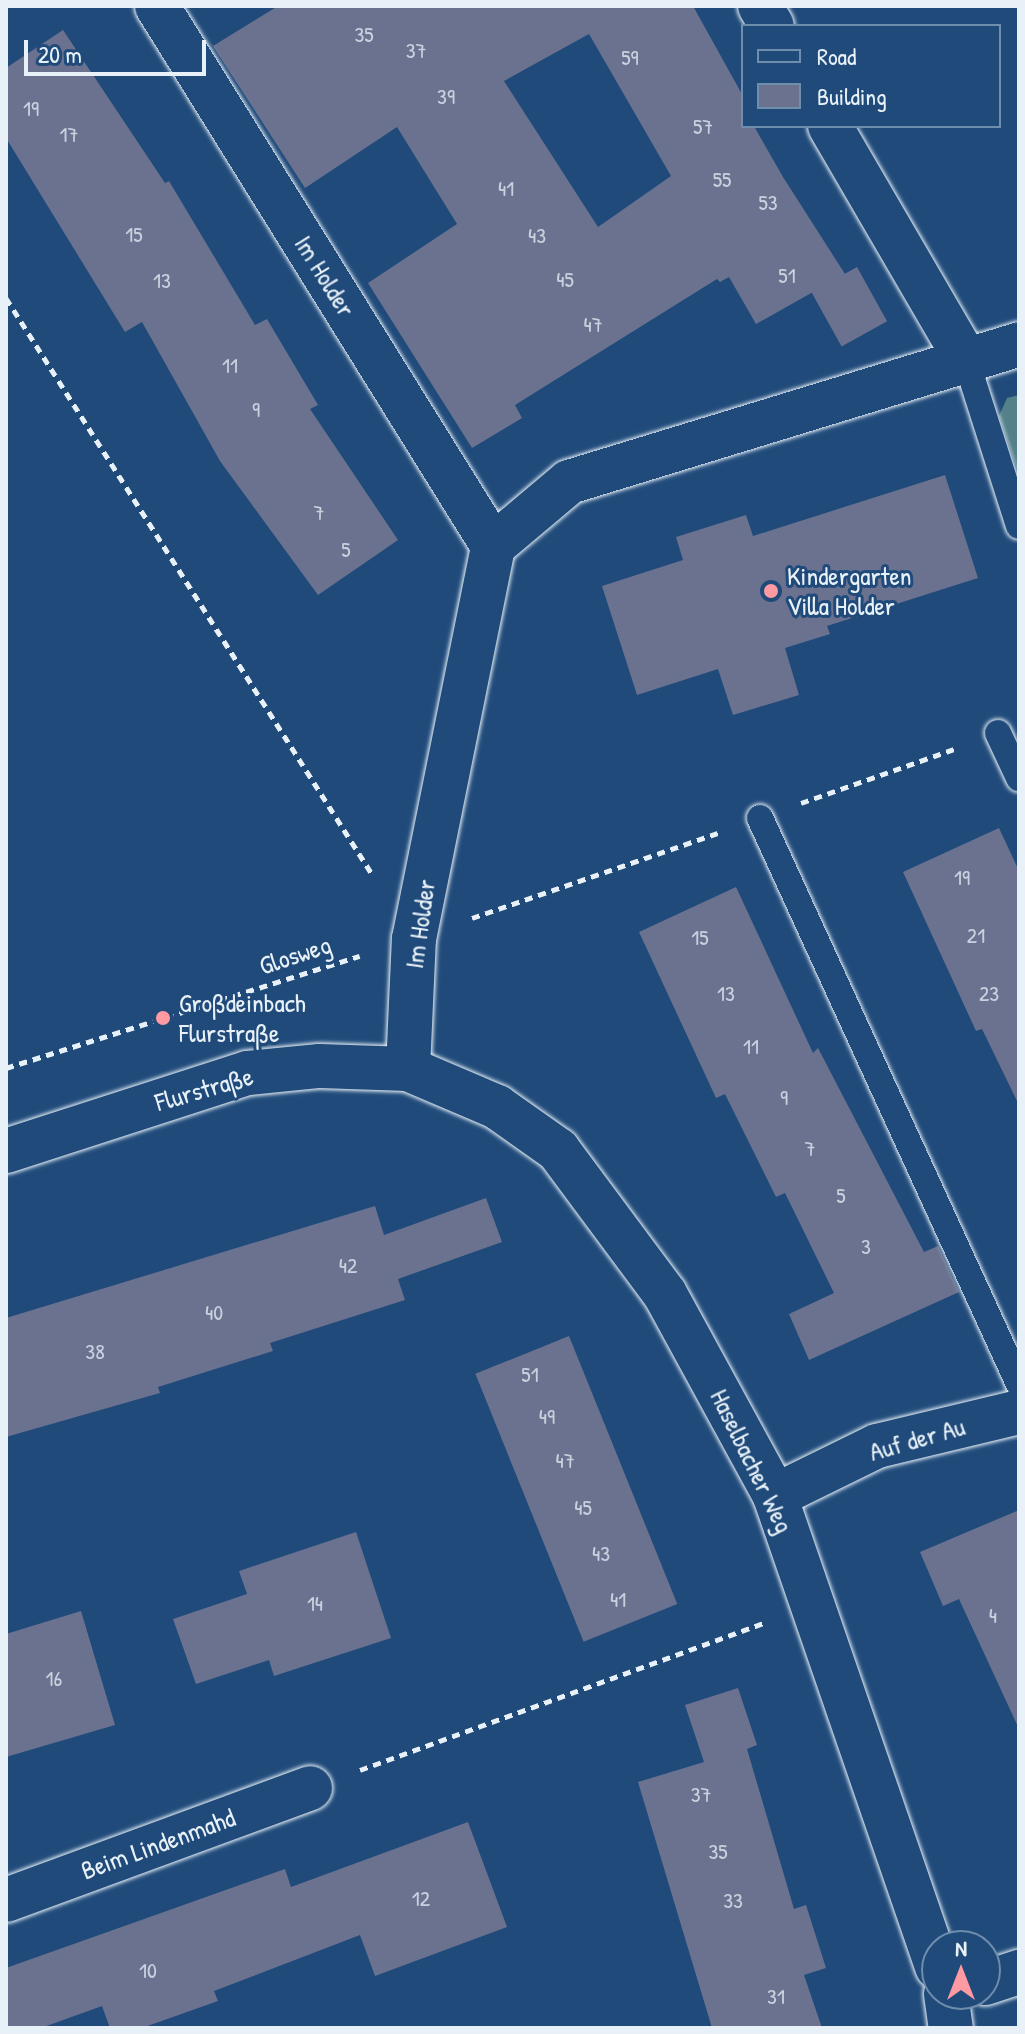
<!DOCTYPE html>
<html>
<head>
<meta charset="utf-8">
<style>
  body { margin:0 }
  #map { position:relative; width:1025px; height:2034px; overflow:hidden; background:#1f4a7a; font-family:"Patrick Hand",sans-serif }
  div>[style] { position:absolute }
  .green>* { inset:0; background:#538089 }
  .building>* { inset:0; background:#6b7290; transform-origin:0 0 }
  .path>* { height:5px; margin-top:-2.5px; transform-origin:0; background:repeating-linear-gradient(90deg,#e8f1f8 0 8px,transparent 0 14px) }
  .roads { filter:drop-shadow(0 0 2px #e8f1f8) drop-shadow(0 0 2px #e8f1f8) }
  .service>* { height:26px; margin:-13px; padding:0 13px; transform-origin:13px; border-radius:13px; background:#1f4a7a }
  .minor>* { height:44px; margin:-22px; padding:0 22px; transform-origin:22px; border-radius:22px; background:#1f4a7a }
  .dots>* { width:22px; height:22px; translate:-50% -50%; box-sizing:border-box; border:4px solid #1f4a7a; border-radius:50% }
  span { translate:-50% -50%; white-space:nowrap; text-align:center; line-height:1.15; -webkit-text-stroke:6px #1f4a7a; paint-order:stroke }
  .number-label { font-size:22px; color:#c9d1de }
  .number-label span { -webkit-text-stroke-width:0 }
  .street-label { font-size:26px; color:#e8f1f8 }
  .poi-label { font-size:26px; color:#e8f1f8 }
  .left { translate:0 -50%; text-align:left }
  .frame { position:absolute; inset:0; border:8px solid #e8f1f8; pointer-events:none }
  .legend { position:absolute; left:741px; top:24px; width:260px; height:104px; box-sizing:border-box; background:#1f4a7a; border:2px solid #6f8dac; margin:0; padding:10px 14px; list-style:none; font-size:24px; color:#e8f1f8 }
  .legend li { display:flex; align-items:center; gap:16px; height:40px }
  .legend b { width:40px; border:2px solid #6f8dac }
  .north { position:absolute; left:921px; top:1930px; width:80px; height:80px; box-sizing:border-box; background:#1f4a7a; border:2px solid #6f8dac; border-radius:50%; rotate:0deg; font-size:22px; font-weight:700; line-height:32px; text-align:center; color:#e8f1f8 }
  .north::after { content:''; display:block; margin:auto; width:28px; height:36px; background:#ff9aa2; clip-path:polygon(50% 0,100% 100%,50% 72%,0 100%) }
  .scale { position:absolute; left:24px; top:40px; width:182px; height:36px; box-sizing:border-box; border:4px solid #e8f1f8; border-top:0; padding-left:10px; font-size:24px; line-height:28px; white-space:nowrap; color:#e8f1f8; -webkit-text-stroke:6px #1f4a7a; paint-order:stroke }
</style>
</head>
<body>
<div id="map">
  <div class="green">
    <div style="clip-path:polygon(1019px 395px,1019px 475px,999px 416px,1007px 398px)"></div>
  </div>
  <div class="building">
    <div style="clip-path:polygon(evenodd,278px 6px,693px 6px,743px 96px,743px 126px,760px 126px,755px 128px,783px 177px,845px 274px,756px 324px,729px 277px,720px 282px,717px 279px,515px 405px,522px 418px,472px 448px,368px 283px,457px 224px,397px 127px,305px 188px,213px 46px,278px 6px,589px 34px,671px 176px,598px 227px,504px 81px,589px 34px)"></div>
    <div style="clip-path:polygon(63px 30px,165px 183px,169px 181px,255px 325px,267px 319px,318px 405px,310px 409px,398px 540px,318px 595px,220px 461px,142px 322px,125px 332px,6px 138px,6px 68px)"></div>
    <div style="left:857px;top:267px;width:62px;height:52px;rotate:61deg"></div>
    <div style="clip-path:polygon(945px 475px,978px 578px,827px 626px,830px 634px,785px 648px,799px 695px,733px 715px,718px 669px,637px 695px,602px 586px,683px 560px,676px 537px,746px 515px,753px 536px)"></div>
    <div style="clip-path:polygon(999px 828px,1019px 871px,1019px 1105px,982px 1029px,976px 1031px,903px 872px)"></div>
    <div style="clip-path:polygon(736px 887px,813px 1053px,818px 1048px,924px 1252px,938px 1246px,959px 1292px,809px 1360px,789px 1314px,834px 1293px,785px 1193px,776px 1197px,725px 1094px,716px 1098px,639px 932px)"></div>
    <div style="clip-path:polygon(486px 1198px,502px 1242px,398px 1279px,405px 1300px,270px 1343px,273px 1351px,158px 1387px,160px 1393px,6px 1437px,6px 1318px,375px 1206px,384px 1235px)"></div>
    <div style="left:569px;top:1336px;width:289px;height:101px;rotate:68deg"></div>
    <div style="clip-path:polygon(1019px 1510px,1019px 1729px,959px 1599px,943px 1606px,920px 1552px)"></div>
    <div style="clip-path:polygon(356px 1532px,391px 1638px,274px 1676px,269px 1660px,196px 1684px,173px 1619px,247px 1594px,239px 1571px)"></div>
    <div style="clip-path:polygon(81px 1611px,115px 1725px,6px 1757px,6px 1634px)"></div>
    <div style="clip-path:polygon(738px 1688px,757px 1745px,747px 1749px,794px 1909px,806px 1905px,826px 1968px,804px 1975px,822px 2028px,712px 2028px,638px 1782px,704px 1762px,685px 1705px)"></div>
    <div style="clip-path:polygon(468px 1822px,507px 1927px,375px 1976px,360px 1935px,214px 1991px,218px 2001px,142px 2028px,110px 2028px,102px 2006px,41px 2028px,6px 2028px,6px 1968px,285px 1869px,291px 1887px)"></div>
  </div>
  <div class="path">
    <div style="left:6px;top:298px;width:682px;rotate:57.57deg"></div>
    <div style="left:801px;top:803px;width:165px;rotate:-19.4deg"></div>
    <div style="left:472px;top:918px;width:262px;rotate:-19.1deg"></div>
    <div style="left:6px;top:1068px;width:371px;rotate:-17.6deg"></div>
    <div style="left:360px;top:1770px;width:430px;rotate:-20deg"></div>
  </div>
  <div class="roads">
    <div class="service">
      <div style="left:966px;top:360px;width:174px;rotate:72.3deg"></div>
      <div style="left:998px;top:733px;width:50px;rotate:65deg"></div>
      <div style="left:760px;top:818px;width:622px;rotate:65.41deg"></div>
    </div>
    <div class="minor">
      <div style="left:157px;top:6px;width:636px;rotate:58.11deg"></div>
      <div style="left:760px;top:6px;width:23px;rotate:59deg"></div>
      <div style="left:830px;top:126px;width:271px;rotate:59.8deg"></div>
      <div style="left:408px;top:1069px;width:130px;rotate:-87.4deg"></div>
      <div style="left:414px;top:939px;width:401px;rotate:-78.6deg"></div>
      <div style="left:493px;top:546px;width:99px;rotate:-40.1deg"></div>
      <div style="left:569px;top:482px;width:471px;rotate:-17deg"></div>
      <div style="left:6px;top:1151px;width:254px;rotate:-17.9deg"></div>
      <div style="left:248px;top:1073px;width:72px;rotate:-5.6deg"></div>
      <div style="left:320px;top:1066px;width:88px;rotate:2deg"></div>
      <div style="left:408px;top:1069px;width:97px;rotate:23.1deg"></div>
      <div style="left:497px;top:1107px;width:75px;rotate:35.2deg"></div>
      <div style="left:558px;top:1150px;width:179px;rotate:53.4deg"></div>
      <div style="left:665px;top:1294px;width:230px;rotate:61.4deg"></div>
      <div style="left:775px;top:1496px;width:498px;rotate:71deg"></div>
      <div style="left:775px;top:1496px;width:114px;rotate:-26.1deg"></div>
      <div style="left:877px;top:1446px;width:146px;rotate:-13.5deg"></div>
      <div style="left:6px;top:1900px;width:324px;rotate:-20.2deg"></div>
      <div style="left:985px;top:1983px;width:36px;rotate:-18deg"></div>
      <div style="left:946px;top:1994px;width:34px;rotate:82deg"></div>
    </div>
  </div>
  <div class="dots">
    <div style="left:771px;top:591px;background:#ff9aa2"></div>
    <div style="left:163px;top:1018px;background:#ff9aa2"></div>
  </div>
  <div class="number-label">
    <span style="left:364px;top:35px">35</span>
    <span style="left:416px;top:51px">37</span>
    <span style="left:630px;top:58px">59</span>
    <span style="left:446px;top:97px">39</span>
    <span style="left:31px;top:109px">19</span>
    <span style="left:703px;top:127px">57</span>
    <span style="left:69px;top:135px">17</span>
    <span style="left:722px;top:180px">55</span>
    <span style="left:506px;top:189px">41</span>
    <span style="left:768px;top:203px">53</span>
    <span style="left:134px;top:235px">15</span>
    <span style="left:537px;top:236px">43</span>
    <span style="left:787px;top:276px">51</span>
    <span style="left:565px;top:280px">45</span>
    <span style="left:162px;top:281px">13</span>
    <span style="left:593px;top:325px">47</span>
    <span style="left:230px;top:366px">11</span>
    <span style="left:256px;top:410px">9</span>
    <span style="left:319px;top:513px">7</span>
    <span style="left:346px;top:550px">5</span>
    <span style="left:962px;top:878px">19</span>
    <span style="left:976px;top:936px">21</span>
    <span style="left:700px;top:938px">15</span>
    <span style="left:726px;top:994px">13</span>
    <span style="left:989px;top:994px">23</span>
    <span style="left:751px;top:1047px">11</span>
    <span style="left:784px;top:1098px">9</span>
    <span style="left:810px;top:1149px">7</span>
    <span style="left:841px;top:1196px">5</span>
    <span style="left:866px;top:1247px">3</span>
    <span style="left:348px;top:1266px">42</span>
    <span style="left:214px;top:1313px">40</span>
    <span style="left:95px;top:1352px">38</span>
    <span style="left:530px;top:1375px">51</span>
    <span style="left:547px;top:1417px">49</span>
    <span style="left:565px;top:1461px">47</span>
    <span style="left:583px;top:1508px">45</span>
    <span style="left:601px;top:1554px">43</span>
    <span style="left:618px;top:1600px">41</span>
    <span style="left:315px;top:1604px">14</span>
    <span style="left:993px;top:1616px">4</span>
    <span style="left:54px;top:1679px">16</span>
    <span style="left:701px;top:1795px">37</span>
    <span style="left:718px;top:1852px">35</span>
    <span style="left:421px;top:1899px">12</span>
    <span style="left:733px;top:1901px">33</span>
    <span style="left:148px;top:1971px">10</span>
    <span style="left:776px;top:1997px">31</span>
  </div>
  <div class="street-label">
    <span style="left:325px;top:276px;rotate:58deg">Im Holder</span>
    <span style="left:420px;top:924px;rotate:-82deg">Im Holder</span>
    <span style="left:295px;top:955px;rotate:-18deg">Glosweg</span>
    <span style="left:204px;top:1089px;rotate:-16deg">Flurstraße</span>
    <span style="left:917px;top:1439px;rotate:-16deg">Auf der Au</span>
    <span style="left:752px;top:1461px;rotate:64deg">Haselbacher Weg</span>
    <span style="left:158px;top:1844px;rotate:-20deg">Beim Lindenmahd</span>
  </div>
  <div class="poi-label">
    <span class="left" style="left:787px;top:591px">Kindergarten<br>Villa Holder</span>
    <span class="left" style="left:179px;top:1018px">Großdeinbach<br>Flurstraße</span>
  </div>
  <div class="frame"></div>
  <ul class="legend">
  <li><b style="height:10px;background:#1f4a7a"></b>Road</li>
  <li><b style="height:22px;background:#6b7290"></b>Building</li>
  </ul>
  <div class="north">N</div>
  <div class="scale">20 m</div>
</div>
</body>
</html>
